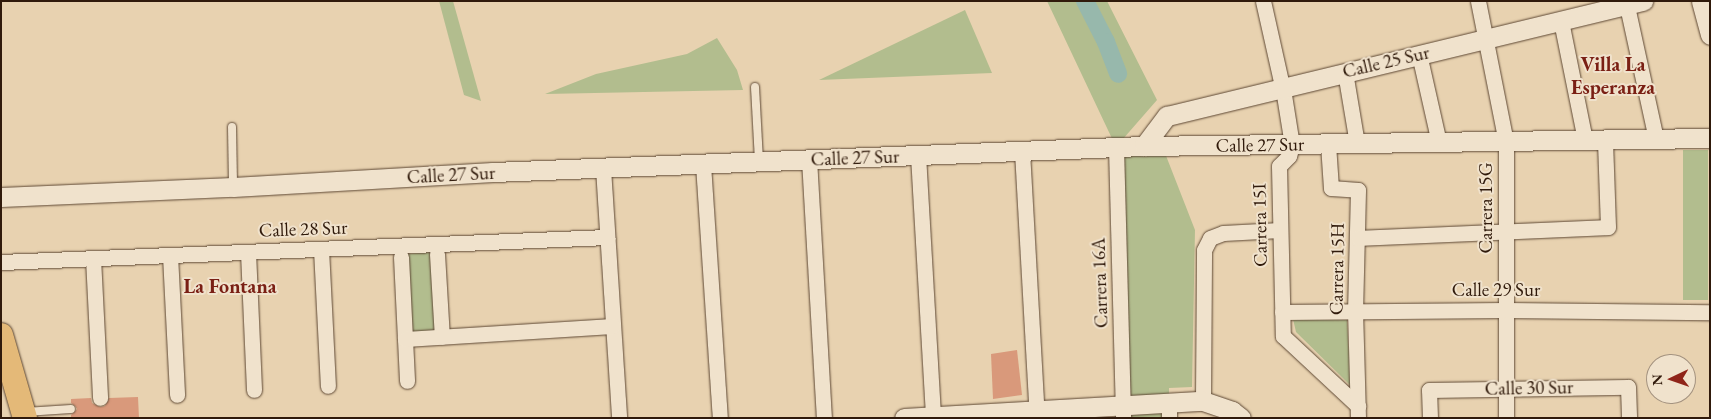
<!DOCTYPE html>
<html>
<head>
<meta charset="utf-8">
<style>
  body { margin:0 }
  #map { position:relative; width:1711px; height:419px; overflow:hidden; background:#e8d2b0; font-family:"EB Garamond",serif }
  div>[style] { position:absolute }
  .green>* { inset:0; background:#b2bd8e; transform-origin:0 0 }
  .canal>* { height:18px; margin:-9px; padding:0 9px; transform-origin:9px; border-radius:9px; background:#97b8ac }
  .building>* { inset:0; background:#d9997b }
  .roads { filter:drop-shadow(0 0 1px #5e4834) drop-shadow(0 0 1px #5e4834) }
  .service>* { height:8px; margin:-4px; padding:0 4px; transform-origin:4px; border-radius:4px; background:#f0e2cc }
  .minor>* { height:15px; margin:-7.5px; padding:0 7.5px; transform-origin:7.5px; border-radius:7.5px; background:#f0e2cc }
  .tertiary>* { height:19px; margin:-9.5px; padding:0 9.5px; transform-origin:9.5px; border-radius:9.5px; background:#f0e2cc }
  .primary>* { height:24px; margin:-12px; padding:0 12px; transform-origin:12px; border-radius:12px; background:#e4b978 }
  span { translate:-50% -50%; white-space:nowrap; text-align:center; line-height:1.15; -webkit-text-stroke:4px #f0e2cc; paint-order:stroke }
  .street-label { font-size:19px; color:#301a0b }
  .neighbourhood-label { font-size:20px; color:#7a1f14; font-weight:700 }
  .frame { position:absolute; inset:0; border:2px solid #301a0b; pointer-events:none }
  .north { position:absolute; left:1646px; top:354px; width:50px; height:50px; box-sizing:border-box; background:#f0e2cc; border:1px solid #a3927f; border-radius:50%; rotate:267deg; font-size:14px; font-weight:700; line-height:20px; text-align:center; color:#301a0b }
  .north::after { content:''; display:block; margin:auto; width:18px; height:22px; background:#8f2418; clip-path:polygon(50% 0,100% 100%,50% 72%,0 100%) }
</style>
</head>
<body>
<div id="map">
  <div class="green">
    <div style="clip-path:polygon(439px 1px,453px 1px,481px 101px,464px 95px)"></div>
    <div style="clip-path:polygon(1047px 1px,1107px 1px,1157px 100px,1116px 147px,1163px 148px,1195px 230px,1192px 387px,1169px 388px,1169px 418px,1123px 418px,1116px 147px)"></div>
    <div style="clip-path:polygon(965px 10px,992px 73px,819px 80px)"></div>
    <div style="clip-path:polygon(717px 38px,737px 70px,743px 90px,545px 94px,596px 74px,687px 54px)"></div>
    <div style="left:1683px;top:150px;width:25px;height:150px"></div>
    <div style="left:433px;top:252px;width:79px;height:28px;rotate:86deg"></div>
    <div style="clip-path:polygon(1293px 319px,1347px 320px,1351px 386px,1296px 332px)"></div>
  </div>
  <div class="canal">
    <div style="left:1085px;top:1px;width:46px;rotate:62.9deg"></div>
    <div style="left:1106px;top:42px;width:34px;rotate:69deg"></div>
  </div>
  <div class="building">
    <div style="clip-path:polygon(1017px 350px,1022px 395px,993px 399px,991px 354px)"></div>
    <div style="clip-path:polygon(138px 397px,139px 418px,71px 418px,71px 415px,77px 409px,75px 406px,71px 403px,71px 399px,91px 398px,92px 403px,100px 407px,105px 406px,109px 398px)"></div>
  </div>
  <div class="roads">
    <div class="service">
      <div style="left:755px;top:87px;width:75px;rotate:86.9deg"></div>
      <div style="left:232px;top:127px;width:60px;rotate:89deg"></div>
      <div style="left:25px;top:412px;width:46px;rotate:-3.7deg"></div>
    </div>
    <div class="minor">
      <div style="left:1263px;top:1px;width:96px;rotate:77.4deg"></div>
      <div style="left:1284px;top:95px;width:51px;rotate:80.9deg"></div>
      <div style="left:1292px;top:145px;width:11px;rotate:105deg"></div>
      <div style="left:1289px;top:156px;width:14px;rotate:135deg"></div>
      <div style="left:1279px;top:166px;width:170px;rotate:88.7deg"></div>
      <div style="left:1283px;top:336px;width:103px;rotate:43deg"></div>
      <div style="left:1478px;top:1px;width:144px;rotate:78.8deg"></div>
      <div style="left:1506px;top:142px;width:276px;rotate:90deg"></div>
      <div style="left:1627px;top:6px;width:136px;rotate:77.7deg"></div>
      <div style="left:1561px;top:21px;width:121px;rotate:78.6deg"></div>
      <div style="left:1419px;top:54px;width:91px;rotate:77.3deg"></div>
      <div style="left:1345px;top:72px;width:73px;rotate:80.5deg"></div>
      <div style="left:1328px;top:144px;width:44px;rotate:86.1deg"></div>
      <div style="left:1331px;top:188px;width:27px;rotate:4deg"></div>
      <div style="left:1358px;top:190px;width:120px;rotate:91.4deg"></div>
      <div style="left:1355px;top:310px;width:108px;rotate:88.4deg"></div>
      <div style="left:1116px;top:147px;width:271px;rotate:88.5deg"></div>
      <div style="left:1022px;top:151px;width:267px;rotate:86.8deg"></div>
      <div style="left:918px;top:155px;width:261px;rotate:86.7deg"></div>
      <div style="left:809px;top:159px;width:259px;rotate:86.7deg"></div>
      <div style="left:703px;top:164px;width:255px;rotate:86.2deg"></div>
      <div style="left:603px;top:168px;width:251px;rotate:86.3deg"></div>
      <div style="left:1358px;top:238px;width:250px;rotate:-2.5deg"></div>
      <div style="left:1608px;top:227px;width:87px;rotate:-92deg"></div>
      <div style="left:321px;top:249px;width:137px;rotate:87.1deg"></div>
      <div style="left:248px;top:252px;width:138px;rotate:87.5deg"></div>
      <div style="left:437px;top:254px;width:83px;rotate:86.6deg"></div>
      <div style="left:170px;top:255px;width:140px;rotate:87.1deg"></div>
      <div style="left:401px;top:257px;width:124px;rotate:87.2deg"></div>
      <div style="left:93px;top:258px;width:140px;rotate:87.1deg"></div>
      <div style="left:1px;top:262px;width:607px;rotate:-2.36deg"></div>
      <div style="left:1282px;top:312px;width:224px;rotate:-0.5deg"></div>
      <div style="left:1506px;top:310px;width:204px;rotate:0.6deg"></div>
      <div style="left:405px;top:339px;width:208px;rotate:-3.6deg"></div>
      <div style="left:1203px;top:401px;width:151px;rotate:-89.6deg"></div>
      <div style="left:1204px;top:250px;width:13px;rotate:-63deg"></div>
      <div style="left:1210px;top:238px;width:14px;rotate:-21deg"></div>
      <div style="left:1223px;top:233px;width:57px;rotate:-3deg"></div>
      <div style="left:1169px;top:403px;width:15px;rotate:90deg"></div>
      <div style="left:1430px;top:418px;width:28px;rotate:-92deg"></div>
      <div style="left:1429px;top:390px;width:199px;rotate:-0.9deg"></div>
      <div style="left:1628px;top:387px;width:31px;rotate:88deg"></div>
    </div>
    <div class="tertiary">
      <div style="left:1701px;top:1px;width:35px;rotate:75deg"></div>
      <div style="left:1144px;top:146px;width:38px;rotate:-53deg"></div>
      <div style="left:1167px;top:116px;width:490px;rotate:-13.6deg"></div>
      <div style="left:1px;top:197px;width:232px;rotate:-2.5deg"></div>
      <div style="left:233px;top:187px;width:260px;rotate:-3.3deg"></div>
      <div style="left:493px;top:172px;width:652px;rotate:-2.29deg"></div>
      <div style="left:1144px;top:146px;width:566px;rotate:-0.81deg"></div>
      <div style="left:904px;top:418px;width:299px;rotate:-3.3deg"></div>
      <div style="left:1203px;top:401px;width:31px;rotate:19deg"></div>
      <div style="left:1232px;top:411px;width:11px;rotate:38deg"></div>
    </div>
    <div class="primary">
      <div style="left:1px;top:335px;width:86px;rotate:73.9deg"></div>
    </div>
  </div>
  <div class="street-label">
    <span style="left:1386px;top:62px;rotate:-13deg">Calle 25 Sur</span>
    <span style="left:1260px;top:145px;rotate:-1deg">Calle 27 Sur</span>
    <span style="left:855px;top:158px;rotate:-2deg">Calle 27 Sur</span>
    <span style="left:451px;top:175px;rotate:-3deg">Calle 27 Sur</span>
    <span style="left:1486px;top:208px;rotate:-90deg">Carrera 15G</span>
    <span style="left:1260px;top:225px;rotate:-91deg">Carrera 15I</span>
    <span style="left:303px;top:229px;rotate:-2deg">Calle 28 Sur</span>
    <span style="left:1337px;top:269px;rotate:-89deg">Carrera 15H</span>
    <span style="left:1100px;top:283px;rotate:-92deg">Carrera 16A</span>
    <span style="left:1496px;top:290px">Calle 29 Sur</span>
    <span style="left:1529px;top:388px;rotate:-1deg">Calle 30 Sur</span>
  </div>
  <div class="neighbourhood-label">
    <span style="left:1613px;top:76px">Villa La<br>Esperanza</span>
    <span style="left:230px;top:286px">La Fontana</span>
  </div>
  <div class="frame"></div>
  <div class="north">N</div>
</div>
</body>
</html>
